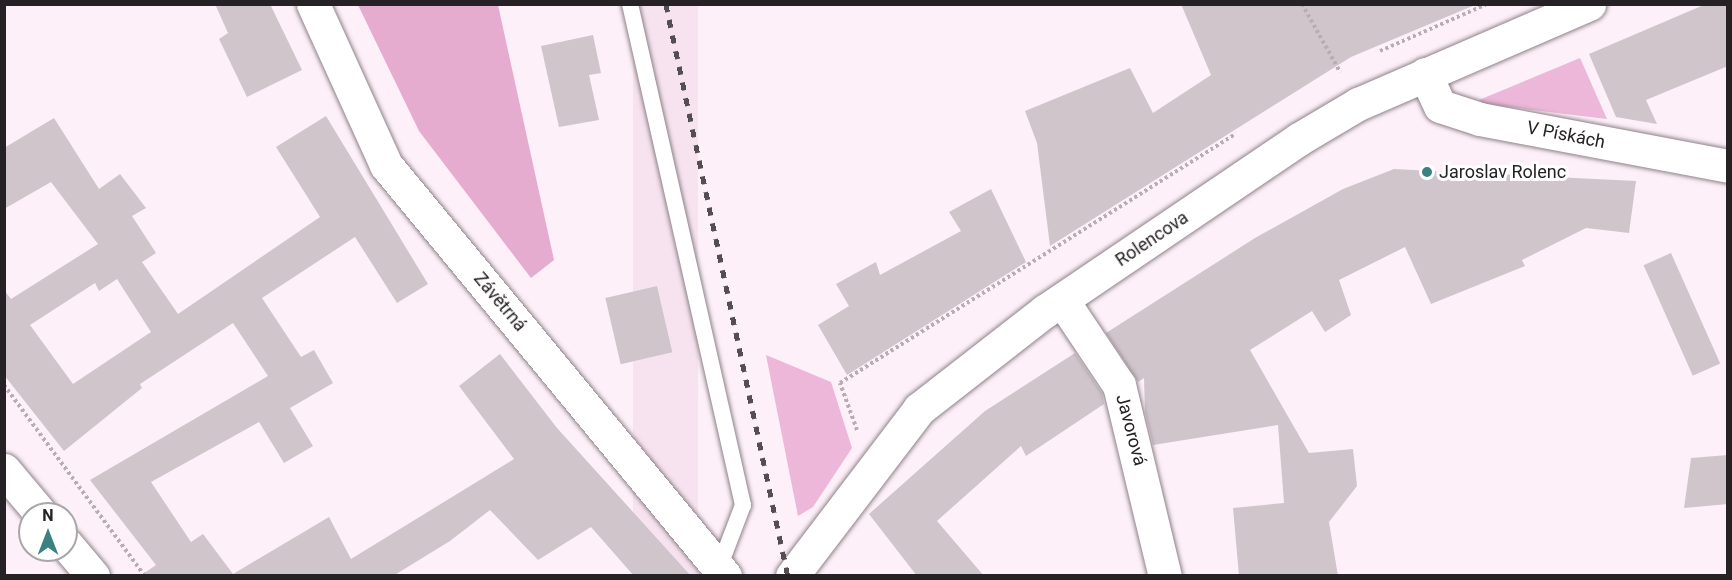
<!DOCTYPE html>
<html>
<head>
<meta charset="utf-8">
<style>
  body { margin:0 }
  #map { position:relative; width:1732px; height:580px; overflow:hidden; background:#fdf0f8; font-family:Roboto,sans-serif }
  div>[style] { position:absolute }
  .built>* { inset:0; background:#f7e3ef; transform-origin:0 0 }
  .green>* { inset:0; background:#ecb7d9 }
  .forest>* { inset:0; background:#e5acd0 }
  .building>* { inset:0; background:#d1c5cc; transform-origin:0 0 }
  .path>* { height:4px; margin-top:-2px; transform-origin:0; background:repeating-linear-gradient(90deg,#b7adb3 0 3px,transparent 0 6px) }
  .roads { filter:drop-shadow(0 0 2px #8e8289) drop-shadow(0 0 2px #8e8289) }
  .service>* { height:16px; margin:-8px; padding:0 8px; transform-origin:8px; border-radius:8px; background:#fff }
  .minor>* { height:33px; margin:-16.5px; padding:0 16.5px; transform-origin:16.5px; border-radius:16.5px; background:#fff }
  .tertiary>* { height:33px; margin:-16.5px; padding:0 16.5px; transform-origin:16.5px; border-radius:16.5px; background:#fff }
  .rail>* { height:4.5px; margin-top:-2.25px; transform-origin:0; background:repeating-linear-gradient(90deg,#544d51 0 8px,transparent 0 16px) }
  .dots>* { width:16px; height:16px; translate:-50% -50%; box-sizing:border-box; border:3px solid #fff; border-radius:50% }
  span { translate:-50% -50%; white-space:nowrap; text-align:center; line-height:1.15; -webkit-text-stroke:6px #fff; paint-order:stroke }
  .street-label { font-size:18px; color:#262124 }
  .poi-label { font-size:18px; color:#262124 }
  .left { translate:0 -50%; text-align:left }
  .frame { position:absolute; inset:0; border:6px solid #262124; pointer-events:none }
  .north { position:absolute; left:18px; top:502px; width:60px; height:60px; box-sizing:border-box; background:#fff; border:2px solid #a8a6a7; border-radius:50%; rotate:0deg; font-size:16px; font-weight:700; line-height:24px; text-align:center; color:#262124 }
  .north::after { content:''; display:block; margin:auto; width:21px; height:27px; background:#398281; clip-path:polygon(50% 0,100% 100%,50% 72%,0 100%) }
</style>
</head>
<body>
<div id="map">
  <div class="built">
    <div style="left:633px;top:5px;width:65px;height:583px"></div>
  </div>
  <div class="green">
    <div style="clip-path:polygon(1580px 58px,1607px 119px,1484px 104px,1479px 100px)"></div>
    <div style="clip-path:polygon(766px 355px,831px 382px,852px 448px,813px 507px,798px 516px)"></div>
  </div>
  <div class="forest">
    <div style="clip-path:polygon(358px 5px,498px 5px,554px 260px,531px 278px,419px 131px)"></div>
  </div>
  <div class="building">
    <div style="clip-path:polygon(215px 4px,270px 4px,302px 70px,247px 97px,219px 39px,228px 33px)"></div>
    <div style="clip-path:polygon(1181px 4px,1475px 4px,1475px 5px,1351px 57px,1050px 246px,1037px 143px,1025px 111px,1130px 68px,1153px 113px,1211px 75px)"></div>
    <div style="clip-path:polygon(1706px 4px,1728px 4px,1728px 66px,1646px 100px,1657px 124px,1616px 117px,1589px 54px)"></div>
    <div style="clip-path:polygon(593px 35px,601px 73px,589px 75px,599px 120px,559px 127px,541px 46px)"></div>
    <div style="clip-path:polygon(evenodd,326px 116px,428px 284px,397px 303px,355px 237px,262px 298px,301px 357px,314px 350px,333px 383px,290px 408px,313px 446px,284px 463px,259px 422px,151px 482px,191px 542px,203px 534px,233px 574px,329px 517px,351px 559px,514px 459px,459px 386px,500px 354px,557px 428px,691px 576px,634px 576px,591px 527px,538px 560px,490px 510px,450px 541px,393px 576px,140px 576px,156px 565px,90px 480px,268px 376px,233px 323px,140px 384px,142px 388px,64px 451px,4px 375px,4px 290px,11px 299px,98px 244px,51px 182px,4px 209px,4px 148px,54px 118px,99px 189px,120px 174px,146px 208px,132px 216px,156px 253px,142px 262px,178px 314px,320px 217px,276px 147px,326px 116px,117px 279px,151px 332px,73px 384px,30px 325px,95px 283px,99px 291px,117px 279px)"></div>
    <div style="clip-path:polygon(1394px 169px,1636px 181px,1629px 233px,1586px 228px,1522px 260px,1525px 266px,1431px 304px,1405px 247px,1339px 280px,1351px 315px,1325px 332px,1312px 311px,1250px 350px,1309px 453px,1353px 449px,1357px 486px,1329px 522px,1338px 576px,1239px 576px,1233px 508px,1284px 503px,1278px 425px,1153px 445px,1145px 412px,1144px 378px,1138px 382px,1106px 333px,1255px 238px,1343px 189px)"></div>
    <div style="clip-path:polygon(991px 189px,1026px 262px,847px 375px,818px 325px,849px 306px,836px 284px,876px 262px,880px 275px,961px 231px,949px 212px)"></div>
    <div style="left:1671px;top:253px;width:121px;height:30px;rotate:66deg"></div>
    <div style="left:657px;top:286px;width:68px;height:53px;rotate:77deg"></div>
    <div style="clip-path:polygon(1075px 353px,1102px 393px,1104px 404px,1026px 456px,1021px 446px,937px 521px,984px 576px,917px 576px,869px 514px,985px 411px)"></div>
    <div style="clip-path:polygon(1728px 455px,1728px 504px,1684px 508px,1691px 458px)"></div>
  </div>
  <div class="path">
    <div style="left:1302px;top:4px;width:78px;rotate:60.8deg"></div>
    <div style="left:1380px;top:51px;width:117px;rotate:-23.7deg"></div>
    <div style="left:4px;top:385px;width:237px;rotate:53.6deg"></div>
    <div style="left:857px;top:430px;width:50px;rotate:-109.9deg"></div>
    <div style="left:840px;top:383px;width:468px;rotate:-32.2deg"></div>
  </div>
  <div class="roads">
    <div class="service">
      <div style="left:630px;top:4px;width:514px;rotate:77.29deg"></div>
      <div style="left:743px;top:505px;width:67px;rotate:110.9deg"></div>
    </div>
    <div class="minor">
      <div style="left:313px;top:4px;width:177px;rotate:65.6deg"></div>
      <div style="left:386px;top:165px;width:533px;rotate:50.48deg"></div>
      <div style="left:1425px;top:74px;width:35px;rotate:65deg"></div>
      <div style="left:1440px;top:106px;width:42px;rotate:18deg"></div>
      <div style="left:1480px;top:119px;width:252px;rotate:10.7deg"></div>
      <div style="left:1062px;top:300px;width:102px;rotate:56.2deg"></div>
      <div style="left:1119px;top:385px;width:196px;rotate:76.5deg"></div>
      <div style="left:792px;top:576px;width:210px;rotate:-52.7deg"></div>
      <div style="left:919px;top:409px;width:160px;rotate:-37.9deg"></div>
      <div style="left:1045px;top:311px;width:307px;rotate:-34.1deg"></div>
      <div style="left:1299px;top:139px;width:69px;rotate:-30.7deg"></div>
      <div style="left:1358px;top:104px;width:252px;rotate:-23.4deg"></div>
    </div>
    <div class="tertiary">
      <div style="left:4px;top:470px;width:57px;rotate:49.9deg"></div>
      <div style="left:66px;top:544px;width:42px;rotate:49.8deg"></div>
    </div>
  </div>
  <div class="rail">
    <div style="left:666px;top:4px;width:585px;rotate:77.96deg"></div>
  </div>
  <div class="dots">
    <div style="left:1427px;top:172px;background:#398281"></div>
  </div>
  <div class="street-label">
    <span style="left:1566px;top:135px;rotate:11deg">V Pískách</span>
    <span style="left:1152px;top:239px;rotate:-34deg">Rolencova</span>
    <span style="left:500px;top:302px;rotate:50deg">Závětrná</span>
    <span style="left:1131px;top:430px;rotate:75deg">Javorová</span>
  </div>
  <div class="poi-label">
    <span class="left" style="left:1439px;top:172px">Jaroslav Rolenc</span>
  </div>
  <div class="frame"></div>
  <div class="north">N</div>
</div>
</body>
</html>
